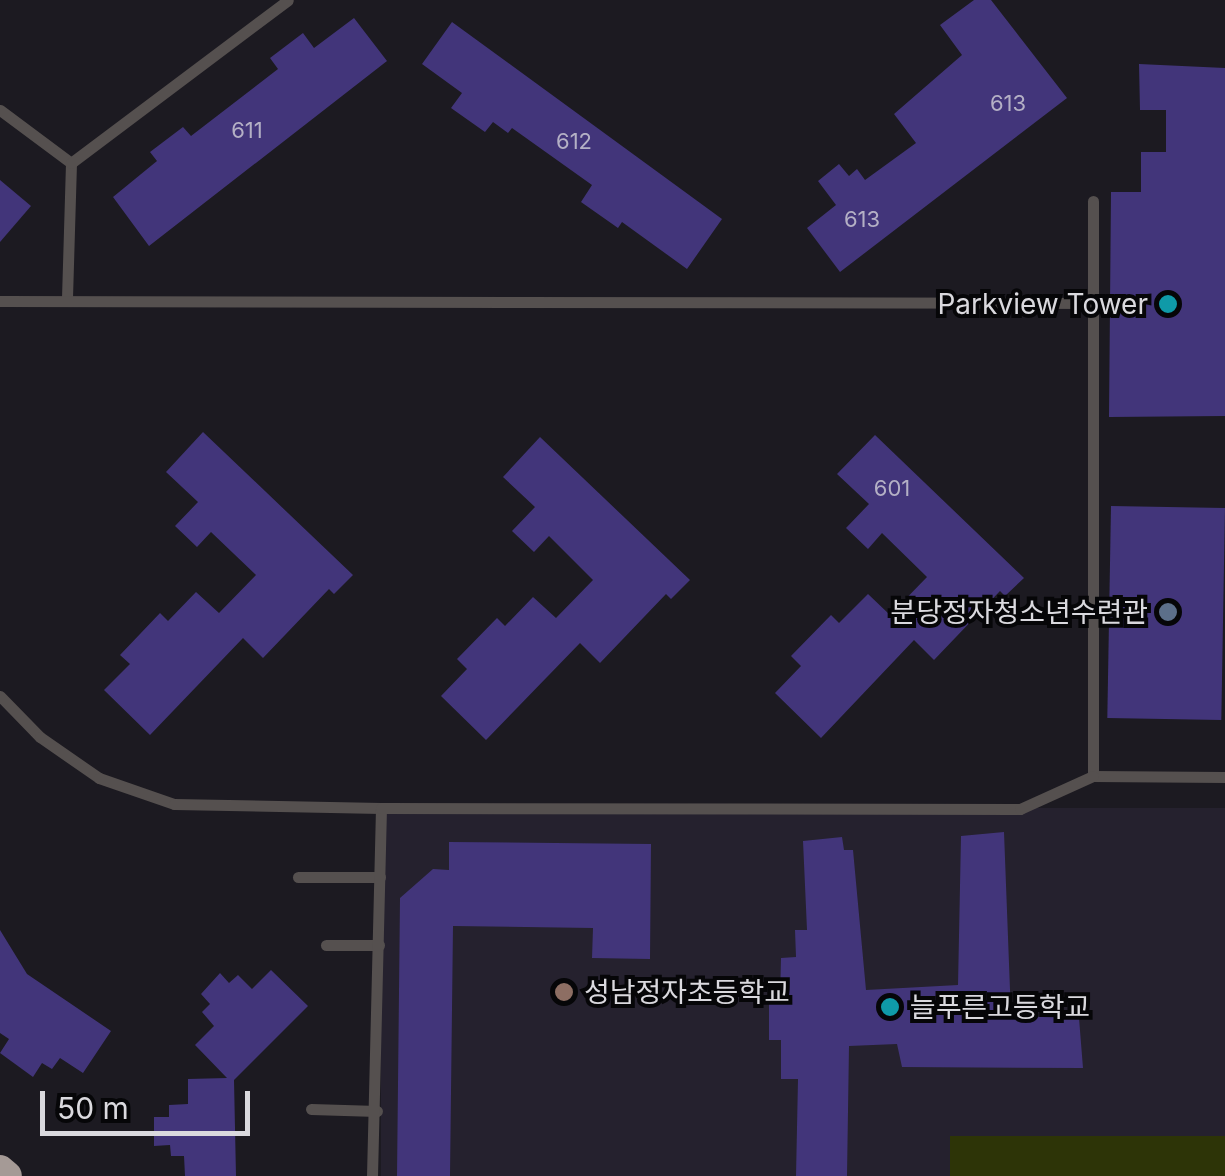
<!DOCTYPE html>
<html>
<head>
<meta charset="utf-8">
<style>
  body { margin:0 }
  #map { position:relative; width:1225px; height:1176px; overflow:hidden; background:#1c1a21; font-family:Inter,"Noto Sans KR",sans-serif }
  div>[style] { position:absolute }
  .built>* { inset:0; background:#25212e; transform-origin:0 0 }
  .green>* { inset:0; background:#2d3407; transform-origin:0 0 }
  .building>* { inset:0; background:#42357a; transform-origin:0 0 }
  .lane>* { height:11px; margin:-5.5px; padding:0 5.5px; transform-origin:5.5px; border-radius:5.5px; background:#55504f }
  .highway>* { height:30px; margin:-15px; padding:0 15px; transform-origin:15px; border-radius:15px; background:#a59a96 }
  .dots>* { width:28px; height:28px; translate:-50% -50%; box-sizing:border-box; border:5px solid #060608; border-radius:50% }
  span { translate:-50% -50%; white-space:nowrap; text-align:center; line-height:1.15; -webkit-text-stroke:8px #060608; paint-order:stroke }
  .number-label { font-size:22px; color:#b4b0c5 }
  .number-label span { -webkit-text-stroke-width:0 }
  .poi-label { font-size:28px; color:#dad9de }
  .right { translate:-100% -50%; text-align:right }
  .left { translate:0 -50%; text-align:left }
  .scale { position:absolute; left:40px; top:1091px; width:210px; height:45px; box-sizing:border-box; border:5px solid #dad9de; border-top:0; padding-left:12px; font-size:30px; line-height:35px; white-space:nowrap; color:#dad9de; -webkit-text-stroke:8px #060608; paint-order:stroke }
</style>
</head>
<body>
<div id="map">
  <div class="built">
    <div style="left:381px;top:808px;width:844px;height:368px"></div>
  </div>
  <div class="green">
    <div style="left:950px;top:1136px;width:275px;height:40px"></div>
  </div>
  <div class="building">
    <div style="clip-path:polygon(974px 0,991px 0,1067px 98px,840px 272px,807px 228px,836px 205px,818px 181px,839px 164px,849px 176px,857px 169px,865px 180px,916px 143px,894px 114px,962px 55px,940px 25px)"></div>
    <div style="clip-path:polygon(354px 18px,387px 61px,149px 246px,113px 197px,157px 161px,150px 152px,183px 127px,191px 136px,278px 69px,270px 58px,303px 33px,314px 48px)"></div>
    <div style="clip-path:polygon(452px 22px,722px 219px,687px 269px,622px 222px,618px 228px,581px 202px,592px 185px,512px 128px,508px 133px,493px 122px,485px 132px,451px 108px,462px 93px,422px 64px)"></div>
    <div style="clip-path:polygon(1139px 64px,1225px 68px,1225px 416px,1109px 417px,1111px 192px,1141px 192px,1141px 152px,1166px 152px,1166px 110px,1140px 110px)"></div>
    <div style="clip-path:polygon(0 180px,31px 206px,0 242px)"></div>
    <div style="clip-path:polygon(203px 432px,353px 575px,334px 594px,329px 589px,263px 658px,243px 638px,150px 735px,104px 690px,130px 664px,120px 655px,160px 613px,168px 621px,196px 592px,219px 613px,256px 575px,211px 532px,197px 547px,175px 526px,198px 502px,166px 472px)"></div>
    <div style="clip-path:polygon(875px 435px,1024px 578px,1005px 596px,1000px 591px,934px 660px,914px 640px,821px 738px,775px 693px,801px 666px,791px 656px,831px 615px,839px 623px,868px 594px,890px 615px,927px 577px,882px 533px,868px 549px,846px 528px,869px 504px,837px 474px)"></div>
    <div style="clip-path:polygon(540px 437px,690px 580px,671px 599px,666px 594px,600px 663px,580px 643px,486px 740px,441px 696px,467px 669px,457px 659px,497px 618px,505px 626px,533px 597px,556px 618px,593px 580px,549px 536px,534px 552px,512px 531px,535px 507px,503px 477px)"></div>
    <div style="left:1111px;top:506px;width:114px;height:212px;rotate:1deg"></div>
    <div style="clip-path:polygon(1004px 832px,1011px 1016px,1079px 1018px,1083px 1068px,902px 1067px,897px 1044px,849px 1046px,847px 1176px,796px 1176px,798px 1079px,781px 1079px,781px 1040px,769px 1040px,769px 999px,780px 999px,781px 958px,796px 957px,795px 930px,807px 930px,803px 841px,842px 837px,844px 850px,853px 850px,866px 990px,958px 985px,961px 836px)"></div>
    <div style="clip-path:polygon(449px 842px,651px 844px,650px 959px,592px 958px,593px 928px,453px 926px,450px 1176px,397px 1176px,400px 898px,433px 869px,449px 870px)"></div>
    <div style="clip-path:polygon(0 930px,27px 974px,111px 1031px,83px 1073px,60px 1058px,52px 1069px,42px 1063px,33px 1077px,0 1053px,9px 1039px,0 1033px)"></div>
    <div style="clip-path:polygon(271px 970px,308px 1006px,234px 1080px,236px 1176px,185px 1176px,184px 1156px,171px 1156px,170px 1145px,154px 1146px,154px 1117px,169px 1117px,169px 1105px,188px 1104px,188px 1079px,227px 1078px,195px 1045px,214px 1026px,202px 1012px,210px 1004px,201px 994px,220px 973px,229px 983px,238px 975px,252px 989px)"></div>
  </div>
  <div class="lane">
    <div style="left:0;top:110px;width:89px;rotate:36.7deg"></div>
    <div style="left:71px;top:163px;width:138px;rotate:91.7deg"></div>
    <div style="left:71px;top:163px;width:271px;rotate:-36.9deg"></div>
    <div style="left:1093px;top:201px;width:102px;rotate:90deg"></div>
    <div style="left:0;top:301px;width:1093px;rotate:0.1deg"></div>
    <div style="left:1093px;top:303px;width:473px;rotate:90deg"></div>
    <div style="left:1093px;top:776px;width:132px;rotate:0.4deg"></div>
    <div style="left:0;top:696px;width:57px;rotate:45.7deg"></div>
    <div style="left:40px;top:737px;width:72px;rotate:34.8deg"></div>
    <div style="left:99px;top:778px;width:79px;rotate:19.1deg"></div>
    <div style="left:174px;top:804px;width:207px;rotate:1.1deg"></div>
    <div style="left:298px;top:877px;width:82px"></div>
    <div style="left:326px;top:945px;width:53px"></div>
    <div style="left:311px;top:1109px;width:66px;rotate:1.7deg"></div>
    <div style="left:372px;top:1176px;width:368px;rotate:-88.6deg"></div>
    <div style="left:381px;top:808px;width:639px;rotate:0.09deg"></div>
    <div style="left:1020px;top:809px;width:80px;rotate:-24.3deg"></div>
  </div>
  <div class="highway">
    <div style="left:0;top:1170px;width:9px;rotate:41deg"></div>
  </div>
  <div class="dots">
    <div style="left:1168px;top:304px;background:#0f9aa8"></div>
    <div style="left:1168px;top:612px;background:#5c6f8a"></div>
    <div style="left:564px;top:992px;background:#8d6e63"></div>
    <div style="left:890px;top:1007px;background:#0f9aa8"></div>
  </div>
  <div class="number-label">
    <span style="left:1008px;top:104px">613</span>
    <span style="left:247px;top:131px">611</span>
    <span style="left:574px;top:142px">612</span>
    <span style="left:862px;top:220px">613</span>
    <span style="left:892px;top:489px">601</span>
  </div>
  <div class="poi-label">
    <span class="right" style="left:1148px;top:304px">Parkview Tower</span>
    <span class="right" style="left:1148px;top:612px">분당정자청소년수련관</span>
    <span class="left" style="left:584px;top:992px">성남정자초등학교</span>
    <span class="left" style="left:910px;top:1007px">늘푸른고등학교</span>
  </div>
  <div class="scale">50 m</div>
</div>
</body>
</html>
